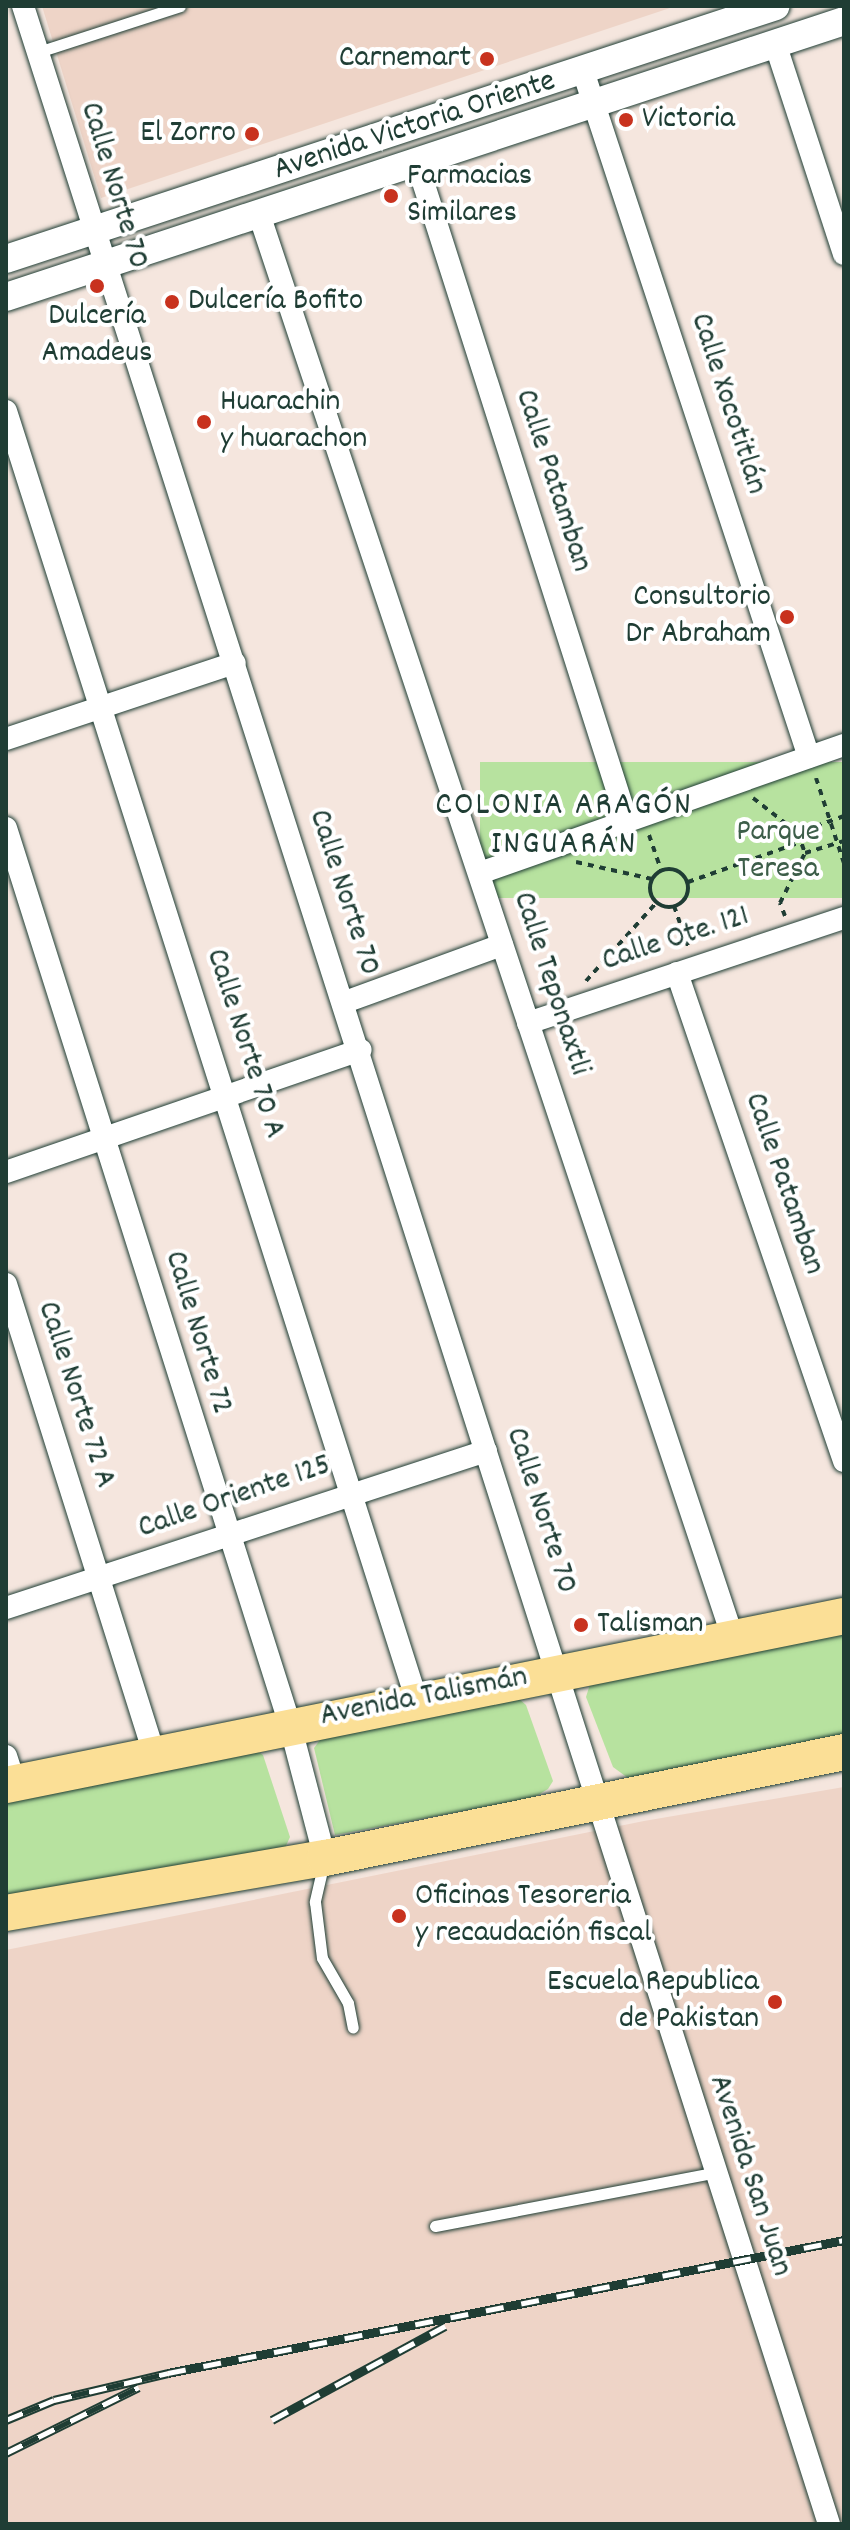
<!DOCTYPE html>
<html>
<head>
<meta charset="utf-8">
<style>
  body { margin:0 }
  #map { position:relative; width:850px; height:2530px; overflow:hidden; background:#f5e6de; font-family:Dekko,sans-serif }
  div>[style] { position:absolute }
  .built>* { inset:0; background:#eed4c7 }
  .green>* { inset:0; background:#b7e29f; transform-origin:0 0 }
  .path>* { height:4px; margin-top:-2px; transform-origin:0; background:repeating-linear-gradient(90deg,#1f3d34 0 6px,transparent 0 12px) }
  .path>.ring { margin:-2px; padding:0; box-sizing:content-box; background:none; border:4px solid #1f3d34; border-radius:50% }
  .roads { filter:drop-shadow(0 0 2px #1f3d34) drop-shadow(0 0 2px #1f3d34) }
  .service>* { height:11px; margin:-5.5px; padding:0 5.5px; transform-origin:5.5px; border-radius:5.5px; background:#fff }
  .minor>* { height:22px; margin:-11px; padding:0 11px; transform-origin:11px; border-radius:11px; background:#fff }
  .tertiary>* { height:28px; margin:-14px; padding:0 14px; transform-origin:14px; border-radius:14px; background:#fff }
  .primary>* { height:36px; margin:-18px; padding:0 18px; transform-origin:18px; border-radius:18px; background:#fbdf96 }
  .rail>* { height:9px; margin-top:-4.5px; transform-origin:0; background:repeating-linear-gradient(90deg,#fff 0 18px,#1f3d34 0 36px); box-sizing:border-box; border-block:2px solid #1f3d34 }
  .dots>* { width:22px; height:22px; translate:-50% -50%; box-sizing:border-box; border:4px solid #fff; border-radius:50% }
  span { translate:-50% -50%; white-space:nowrap; text-align:center; line-height:1.15; -webkit-text-stroke:8px #fff; paint-order:stroke }
  .poi-label { font-size:32px; color:#1f3d34 }
  .right { translate:-100% -50%; text-align:right }
  .left { translate:0 -50%; text-align:left }
  .street-label { font-size:32px; color:#1f3d34 }
  .park-label { font-size:32px; color:#3d5e49 }
  .neighbourhood-label { font-size:34px; color:#1f3d34; letter-spacing:2px }
  .frame { position:absolute; inset:0; border:8px solid #1f3d34; pointer-events:none }
</style>
</head>
<body>
<div id="map">
  <div class="built">
    <div style="clip-path:polygon(42px 6px,676px 6px,101px 198px)"></div>
    <div style="clip-path:polygon(844px 1787px,844px 2524px,6px 2524px,6px 1950px,644px 1821px)"></div>
  </div>
  <div class="green">
    <div style="left:844px;top:762px;width:136px;height:364px;rotate:90deg"></div>
    <div style="clip-path:polygon(844px 1632px,844px 1735px,628px 1778px,613px 1767px,586px 1697px,591px 1681px)"></div>
    <div style="clip-path:polygon(517px 1697px,526px 1705px,553px 1781px,548px 1789px,533px 1798px,335px 1835px,314px 1748px,323px 1736px)"></div>
    <div style="clip-path:polygon(251px 1747px,263px 1755px,290px 1837px,285px 1848px,6px 1896px,6px 1798px)"></div>
  </div>
  <div class="path">
    <div style="left:816px;top:778px;width:89px;rotate:71.8deg"></div>
    <div style="left:753px;top:798px;width:57px;rotate:37.9deg"></div>
    <div style="left:844px;top:816px;width:49px;rotate:159.7deg"></div>
    <div style="left:798px;top:833px;width:21px;rotate:71deg"></div>
    <div style="left:805px;top:853px;width:41px;rotate:-17.1deg"></div>
    <div style="left:649px;top:835px;width:37px;rotate:71deg"></div>
    <div style="left:576px;top:862px;width:78px;rotate:12.6deg"></div>
    <div class="ring" style="left:650px;top:869px;width:34px;height:34px"></div>
    <div style="left:688px;top:882px;width:117px;rotate:-19.5deg"></div>
    <div style="left:674px;top:906px;width:46px;rotate:70.8deg"></div>
    <div style="left:785px;top:916px;width:14px;rotate:-111deg"></div>
    <div style="left:780px;top:903px;width:56px;rotate:-63.4deg"></div>
    <div style="left:586px;top:981px;width:106px;rotate:-48.1deg"></div>
  </div>
  <div class="roads">
    <div class="service">
      <div style="left:38px;top:52px;width:149px;rotate:-17.9deg"></div>
      <div style="left:323px;top:1866px;width:37px;rotate:103deg"></div>
      <div style="left:315px;top:1902px;width:56px;rotate:82.9deg"></div>
      <div style="left:322px;top:1958px;width:52px;rotate:60deg"></div>
      <div style="left:348px;top:2003px;width:25px;rotate:79deg"></div>
      <div style="left:435px;top:2226px;width:283px;rotate:-10.8deg"></div>
    </div>
    <div class="minor">
      <div style="left:23px;top:6px;width:2644px;rotate:72.25deg"></div>
      <div style="left:775px;top:43px;width:222px;rotate:71.9deg"></div>
      <div style="left:583px;top:71px;width:722px;rotate:71.77deg"></div>
      <div style="left:417px;top:163px;width:688px;rotate:72.3deg"></div>
      <div style="left:259px;top:214px;width:1501px;rotate:71.59deg"></div>
      <div style="left:6px;top:411px;width:1351px;rotate:72.33deg"></div>
      <div style="left:6px;top:739px;width:241px;rotate:-18.4deg"></div>
      <div style="left:6px;top:828px;width:941px;rotate:72.43deg"></div>
      <div style="left:290px;top:1725px;width:138px;rotate:75.3deg"></div>
      <div style="left:480px;top:873px;width:386px;rotate:-19.4deg"></div>
      <div style="left:677px;top:973px;width:516px;rotate:71.11deg"></div>
      <div style="left:345px;top:1002px;width:167px;rotate:-20deg"></div>
      <div style="left:528px;top:1023px;width:333px;rotate:-18.4deg"></div>
      <div style="left:6px;top:1172px;width:375px;rotate:-19deg"></div>
      <div style="left:6px;top:1284px;width:493px;rotate:72.5deg"></div>
      <div style="left:6px;top:1608px;width:505px;rotate:-18.11deg"></div>
      <div style="left:6px;top:1756px;width:29px;rotate:72deg"></div>
    </div>
    <div class="tertiary">
      <div style="left:6px;top:259px;width:810px;rotate:-18.19deg"></div>
      <div style="left:6px;top:297px;width:882px;rotate:-18.23deg"></div>
    </div>
    <div class="primary">
      <div style="left:6px;top:1785px;width:855px;rotate:-11.4deg"></div>
      <div style="left:6px;top:1913px;width:324px;rotate:-9.8deg"></div>
      <div style="left:325px;top:1858px;width:530px;rotate:-11.54deg"></div>
    </div>
  </div>
  <div class="rail">
    <div style="left:6px;top:2420px;width:52px;rotate:-22.6deg"></div>
    <div style="left:54px;top:2400px;width:117px;rotate:-13.3deg"></div>
    <div style="left:168px;top:2373px;width:689px;rotate:-11.13deg"></div>
    <div style="left:272px;top:2420px;width:197px;rotate:-28.5deg"></div>
    <div style="left:6px;top:2453px;width:148px;rotate:-26.4deg"></div>
  </div>
  <div class="dots">
    <div style="left:487px;top:59px;background:#c8321e"></div>
    <div style="left:626px;top:120px;background:#c8321e"></div>
    <div style="left:252px;top:134px;background:#c8321e"></div>
    <div style="left:391px;top:196px;background:#c8321e"></div>
    <div style="left:97px;top:286px;background:#c8321e"></div>
    <div style="left:172px;top:302px;background:#c8321e"></div>
    <div style="left:204px;top:422px;background:#c8321e"></div>
    <div style="left:787px;top:617px;background:#c8321e"></div>
    <div style="left:581px;top:1625px;background:#c8321e"></div>
    <div style="left:399px;top:1916px;background:#c8321e"></div>
    <div style="left:775px;top:2002px;background:#c8321e"></div>
  </div>
  <div class="poi-label">
    <span class="right" style="left:471px;top:59px">Carnemart</span>
    <span class="left" style="left:642px;top:120px">Victoria</span>
    <span class="right" style="left:236px;top:134px">El Zorro</span>
    <span class="left" style="left:407px;top:196px">Farmacias<br>Similares</span>
    <span class="left" style="left:188px;top:302px">Dulcería Bofito</span>
    <span style="left:97px;top:336px">Dulcería<br>Amadeus</span>
    <span class="left" style="left:220px;top:422px">Huarachin<br>y huarachon</span>
    <span class="right" style="left:771px;top:617px">Consultorio<br>Dr Abraham</span>
    <span class="left" style="left:597px;top:1625px">Talisman</span>
    <span class="left" style="left:415px;top:1916px">Oficinas Tesoreria<br>y recaudación fiscal</span>
    <span class="right" style="left:759px;top:2002px">Escuela Republica<br>de Pakistan</span>
  </div>
  <div class="street-label">
    <span style="left:415px;top:127px;rotate:-18deg">Avenida Victoria Oriente</span>
    <span style="left:113px;top:186px;rotate:73deg">Calle Norte 70</span>
    <span style="left:727px;top:404px;rotate:72deg">Calle Xocotitlán</span>
    <span style="left:552px;top:481px;rotate:72deg">Calle Patamban</span>
    <span style="left:343px;top:893px;rotate:72deg">Calle Norte 70</span>
    <span style="left:676px;top:940px;rotate:-18deg">Calle Ote. 121</span>
    <span style="left:550px;top:984px;rotate:72deg">Calle Teponaxtli</span>
    <span style="left:244px;top:1044px;rotate:72deg">Calle Norte 70 A</span>
    <span style="left:783px;top:1184px;rotate:71deg">Calle Patamban</span>
    <span style="left:197px;top:1333px;rotate:73deg">Calle Norte 72</span>
    <span style="left:75px;top:1395px;rotate:72deg">Calle Norte 72 A</span>
    <span style="left:235px;top:1498px;rotate:-19deg">Calle Oriente 125</span>
    <span style="left:540px;top:1511px;rotate:72deg">Calle Norte 70</span>
    <span style="left:424px;top:1698px;rotate:-11deg">Avenida Talismán</span>
    <span style="left:749px;top:2176px;rotate:72deg">Avenida San Juan</span>
  </div>
  <div class="park-label">
    <span style="left:778px;top:852px">Parque<br>Teresa</span>
  </div>
  <div class="neighbourhood-label">
    <span style="left:564px;top:826px">COLONIA ARAGÓN<br>INGUARÁN</span>
  </div>
  <div class="frame"></div>
</div>
</body>
</html>
